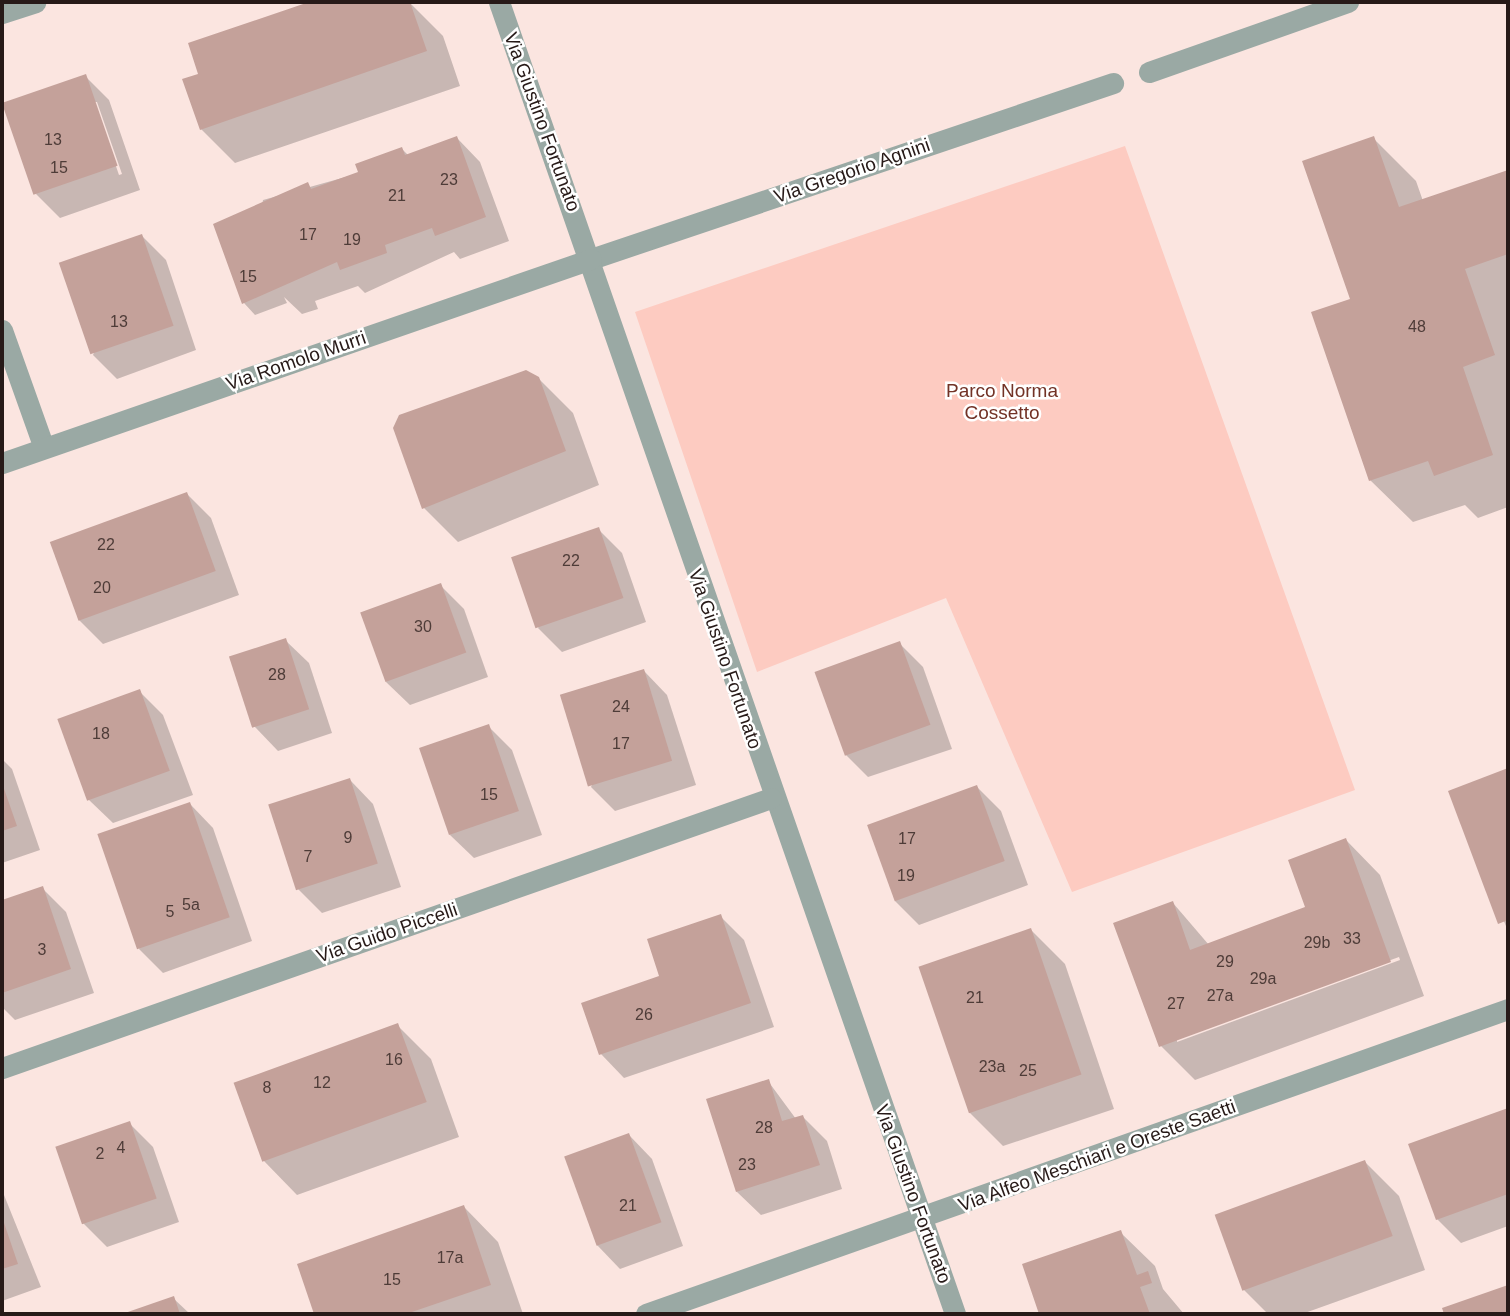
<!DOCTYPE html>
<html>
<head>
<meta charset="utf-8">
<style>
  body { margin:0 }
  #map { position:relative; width:1510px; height:1316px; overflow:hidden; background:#fbe5e0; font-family:Arial,sans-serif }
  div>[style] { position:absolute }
  .green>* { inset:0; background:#fdcbc1 }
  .shadow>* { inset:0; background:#0003 }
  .building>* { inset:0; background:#c4a19a; transform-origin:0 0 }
  .service>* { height:21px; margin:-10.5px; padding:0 10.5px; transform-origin:10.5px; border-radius:10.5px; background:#9aa9a4 }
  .minor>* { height:21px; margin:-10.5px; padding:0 10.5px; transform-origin:10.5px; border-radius:10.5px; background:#9aa9a4 }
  span { translate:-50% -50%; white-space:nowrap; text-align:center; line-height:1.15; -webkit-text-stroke:5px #fff; paint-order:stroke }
  .number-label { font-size:16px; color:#4e3c38 }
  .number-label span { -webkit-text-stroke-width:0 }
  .street-label { font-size:19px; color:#271a18 }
  .park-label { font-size:19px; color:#723226 }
  .frame { position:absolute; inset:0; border:4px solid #271a18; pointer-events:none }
</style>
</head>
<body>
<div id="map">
  <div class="green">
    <div style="clip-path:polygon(1125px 146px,1355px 790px,1072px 892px,946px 598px,757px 672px,635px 312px)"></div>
  </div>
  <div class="shadow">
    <div style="clip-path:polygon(315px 2px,409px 2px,443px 36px,460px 86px,235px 163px,201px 129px,200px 75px,190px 45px)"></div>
    <div style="clip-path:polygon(evenodd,85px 76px,109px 100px,140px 190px,60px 218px,36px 194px,85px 76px,94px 102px,97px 102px,122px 174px,119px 175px,94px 102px)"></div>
    <div style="clip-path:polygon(457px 138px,480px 162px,509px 241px,460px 259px,454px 252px,365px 293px,358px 286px,315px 301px,318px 309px,302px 314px,284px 297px,287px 303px,255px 315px,244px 303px,263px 200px,360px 173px,402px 149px,409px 156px)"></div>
    <div style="clip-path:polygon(1373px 138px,1416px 181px,1423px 201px,1508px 172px,1508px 507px,1478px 518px,1465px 505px,1413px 522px,1370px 480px,1352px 300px)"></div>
    <div style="clip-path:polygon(142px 236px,166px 260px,196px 350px,117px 379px,93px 355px)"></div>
    <div style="clip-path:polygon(538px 378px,573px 413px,599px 485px,458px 542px,424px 508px)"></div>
    <div style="clip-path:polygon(187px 494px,211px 518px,239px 595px,103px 644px,79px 620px)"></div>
    <div style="clip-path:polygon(598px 529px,622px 553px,646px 622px,562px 652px,538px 628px)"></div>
    <div style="clip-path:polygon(440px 585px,464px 609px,488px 677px,410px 705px,386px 682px)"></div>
    <div style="clip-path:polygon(285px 640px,309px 663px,332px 733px,278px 751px,255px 727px)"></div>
    <div style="clip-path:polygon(899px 643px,923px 667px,952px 749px,868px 777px,845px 754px)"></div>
    <div style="clip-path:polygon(644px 671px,667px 695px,696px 785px,615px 811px,591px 787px)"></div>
    <div style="clip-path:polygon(139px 691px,163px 715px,193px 795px,113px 823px,89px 800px)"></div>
    <div style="clip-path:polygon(488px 726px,512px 750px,542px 835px,474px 858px,450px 835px)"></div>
    <div style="clip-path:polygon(2px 759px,12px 769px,40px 850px,2px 863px)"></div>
    <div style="clip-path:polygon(1508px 770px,1508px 931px,1450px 792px)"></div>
    <div style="clip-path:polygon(350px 780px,373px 804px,401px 887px,322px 913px,298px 889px)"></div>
    <div style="clip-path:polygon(977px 787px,1001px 811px,1028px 885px,919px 925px,895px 901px)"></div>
    <div style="clip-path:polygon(190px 804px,213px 828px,252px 941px,163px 973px,139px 949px)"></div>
    <div style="clip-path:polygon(evenodd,1346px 840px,1380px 875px,1424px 996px,1195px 1080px,1161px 1046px,1173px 903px,1209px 945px,1307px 908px,1346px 840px,1399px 957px,1400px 960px,1177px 1042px,1177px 1038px,1399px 957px)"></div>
    <div style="clip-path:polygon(42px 888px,66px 912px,94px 993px,15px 1020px,2px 1007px,2px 902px)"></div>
    <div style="clip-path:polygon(720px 916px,744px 940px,774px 1027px,624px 1078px,601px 1054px)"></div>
    <div style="clip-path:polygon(1031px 930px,1065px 964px,1114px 1109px,1003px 1146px,969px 1112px)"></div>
    <div style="clip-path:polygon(397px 1025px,431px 1059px,459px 1137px,297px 1195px,263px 1160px)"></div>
    <div style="clip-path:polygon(768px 1081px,796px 1119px,803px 1117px,827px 1141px,842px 1189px,761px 1215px,737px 1192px)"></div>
    <div style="clip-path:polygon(1508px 1110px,1508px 1226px,1461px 1243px,1437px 1219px,1410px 1145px)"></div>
    <div style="clip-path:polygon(129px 1123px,153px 1147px,179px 1222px,107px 1247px,83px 1223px)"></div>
    <div style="clip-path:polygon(629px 1135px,652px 1159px,683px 1246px,620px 1269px,597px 1245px)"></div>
    <div style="clip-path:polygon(1365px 1162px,1399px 1196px,1425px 1270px,1302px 1314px,1268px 1314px,1243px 1289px)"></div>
    <div style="clip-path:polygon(2px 1190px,41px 1287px,2px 1301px)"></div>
    <div style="clip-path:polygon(464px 1207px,498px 1242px,523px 1314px,316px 1314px,299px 1265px)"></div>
    <div style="clip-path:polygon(1120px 1232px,1155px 1266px,1163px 1289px,1184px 1314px,1041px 1314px,1024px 1265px)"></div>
    <div style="clip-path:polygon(173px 1298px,190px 1314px,126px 1314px)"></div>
  </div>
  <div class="building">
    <div style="clip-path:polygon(309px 2px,410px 2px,427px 51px,200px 130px,182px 79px,198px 74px,188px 43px)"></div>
    <div style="left:86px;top:74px;width:97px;height:89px;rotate:71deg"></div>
    <div style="clip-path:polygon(457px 136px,486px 217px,435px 236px,432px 228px,385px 245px,387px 253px,340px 270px,337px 262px,242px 304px,213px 224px,308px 182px,311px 189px,358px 172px,355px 164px,402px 147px,405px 155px)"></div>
    <div style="clip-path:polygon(1374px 136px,1399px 207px,1508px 170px,1508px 254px,1465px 269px,1495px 355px,1463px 367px,1493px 455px,1434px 476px,1428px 461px,1369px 481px,1311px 312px,1350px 299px,1302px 161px)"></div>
    <div style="left:142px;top:234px;width:97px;height:88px;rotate:71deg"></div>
    <div style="clip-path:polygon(526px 370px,539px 377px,566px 451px,422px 509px,393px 428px,399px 415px)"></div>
    <div style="left:187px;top:492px;width:84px;height:146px;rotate:70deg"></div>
    <div style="left:599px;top:527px;width:75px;height:93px;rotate:71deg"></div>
    <div style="left:441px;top:583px;width:74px;height:86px;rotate:70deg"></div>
    <div style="left:286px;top:638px;width:75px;height:60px;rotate:72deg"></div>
    <div style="left:900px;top:641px;width:89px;height:91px;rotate:70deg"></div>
    <div style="left:644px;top:669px;width:96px;height:88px;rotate:73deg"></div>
    <div style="left:140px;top:689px;width:87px;height:88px;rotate:70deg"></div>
    <div style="left:489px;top:724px;width:92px;height:74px;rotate:71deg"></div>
    <div style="clip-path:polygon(1508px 768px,1508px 920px,1498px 924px,1448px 791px)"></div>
    <div style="left:350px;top:778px;width:90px;height:86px;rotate:72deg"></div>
    <div style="clip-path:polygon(2px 783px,17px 826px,2px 831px)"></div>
    <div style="left:977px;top:785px;width:81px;height:117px;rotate:70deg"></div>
    <div style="left:190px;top:802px;width:122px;height:98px;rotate:71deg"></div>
    <div style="clip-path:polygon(1346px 838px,1391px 962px,1159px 1047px,1113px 923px,1173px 901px,1190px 950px,1305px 907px,1288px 860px)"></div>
    <div style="clip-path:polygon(43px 886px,71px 969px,2px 993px,2px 900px)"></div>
    <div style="clip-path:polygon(721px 914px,751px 1003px,599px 1055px,581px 1003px,659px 976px,647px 939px)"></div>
    <div style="left:1031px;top:928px;width:155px;height:119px;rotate:71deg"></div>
    <div style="left:398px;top:1023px;width:84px;height:175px;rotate:70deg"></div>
    <div style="clip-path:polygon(769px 1079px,782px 1121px,803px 1115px,820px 1165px,736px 1192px,706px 1099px)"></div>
    <div style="clip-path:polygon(1508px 1108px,1508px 1194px,1436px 1220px,1408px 1144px)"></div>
    <div style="left:130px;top:1121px;width:82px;height:79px;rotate:71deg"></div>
    <div style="left:629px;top:1133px;width:95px;height:69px;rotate:70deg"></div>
    <div style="left:1365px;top:1160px;width:81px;height:160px;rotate:70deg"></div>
    <div style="clip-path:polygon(464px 1205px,491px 1285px,406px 1314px,314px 1314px,297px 1264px)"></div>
    <div style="clip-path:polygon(2px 1217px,18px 1264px,2px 1269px)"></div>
    <div style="clip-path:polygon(1121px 1230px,1137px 1275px,1148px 1271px,1152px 1283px,1140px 1287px,1150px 1314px,1039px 1314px,1022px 1264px)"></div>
    <div style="clip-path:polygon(1508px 1285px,1508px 1314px,1444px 1314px,1442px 1308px)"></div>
    <div style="clip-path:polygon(174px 1296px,180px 1314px,122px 1314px)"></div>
  </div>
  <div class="service">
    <div style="left:1149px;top:72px;width:211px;rotate:-19.4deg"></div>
    <div style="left:591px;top:259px;width:551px;rotate:-18.63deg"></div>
  </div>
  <div class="minor">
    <div style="left:499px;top:2px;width:1389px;rotate:70.83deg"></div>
    <div style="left:2px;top:13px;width:35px;rotate:-18deg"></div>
    <div style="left:2px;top:330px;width:125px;rotate:70.4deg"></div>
    <div style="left:2px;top:463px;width:623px;rotate:-19.1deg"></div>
    <div style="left:2px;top:1068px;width:815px;rotate:-19.35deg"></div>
    <div style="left:646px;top:1314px;width:914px;rotate:-19.49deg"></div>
  </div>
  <div class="number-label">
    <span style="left:53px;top:140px">13</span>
    <span style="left:59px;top:168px">15</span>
    <span style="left:449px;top:180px">23</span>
    <span style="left:397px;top:196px">21</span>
    <span style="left:308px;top:235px">17</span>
    <span style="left:352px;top:240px">19</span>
    <span style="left:248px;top:277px">15</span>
    <span style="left:119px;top:322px">13</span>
    <span style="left:1417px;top:327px">48</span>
    <span style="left:106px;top:545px">22</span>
    <span style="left:571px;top:561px">22</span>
    <span style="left:102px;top:588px">20</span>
    <span style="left:423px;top:627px">30</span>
    <span style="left:277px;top:675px">28</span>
    <span style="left:621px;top:707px">24</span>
    <span style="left:101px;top:734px">18</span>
    <span style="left:621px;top:744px">17</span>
    <span style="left:489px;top:795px">15</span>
    <span style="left:348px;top:838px">9</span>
    <span style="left:907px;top:839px">17</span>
    <span style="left:308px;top:857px">7</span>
    <span style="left:906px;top:876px">19</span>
    <span style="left:191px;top:905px">5a</span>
    <span style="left:170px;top:912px">5</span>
    <span style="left:1352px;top:939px">33</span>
    <span style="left:1317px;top:943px">29b</span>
    <span style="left:42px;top:950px">3</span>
    <span style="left:1225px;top:962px">29</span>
    <span style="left:1263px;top:979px">29a</span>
    <span style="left:1220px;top:996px">27a</span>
    <span style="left:975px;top:998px">21</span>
    <span style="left:1176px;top:1004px">27</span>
    <span style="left:644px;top:1015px">26</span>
    <span style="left:394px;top:1060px">16</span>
    <span style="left:992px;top:1067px">23a</span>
    <span style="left:1028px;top:1071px">25</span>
    <span style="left:322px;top:1083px">12</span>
    <span style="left:267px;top:1088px">8</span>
    <span style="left:764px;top:1128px">28</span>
    <span style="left:121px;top:1148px">4</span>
    <span style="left:100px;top:1154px">2</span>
    <span style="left:747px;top:1165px">23</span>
    <span style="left:628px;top:1206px">21</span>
    <span style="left:450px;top:1258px">17a</span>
    <span style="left:392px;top:1280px">15</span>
  </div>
  <div class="street-label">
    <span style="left:542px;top:122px;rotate:70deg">Via Giustino Fortunato</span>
    <span style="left:852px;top:171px;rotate:-19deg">Via Gregorio Agnini</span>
    <span style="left:296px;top:361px;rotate:-19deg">Via Romolo Murri</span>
    <span style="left:725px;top:659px;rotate:71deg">Via Giustino Fortunato</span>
    <span style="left:387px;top:933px;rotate:-19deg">Via Guido Piccelli</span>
    <span style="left:1097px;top:1156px;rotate:-20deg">Via Alfeo Meschiari e Oreste Saetti</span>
    <span style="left:913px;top:1194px;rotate:70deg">Via Giustino Fortunato</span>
  </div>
  <div class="park-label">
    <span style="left:1002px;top:402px">Parco Norma<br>Cossetto</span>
  </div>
  <div class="frame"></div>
</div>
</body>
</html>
